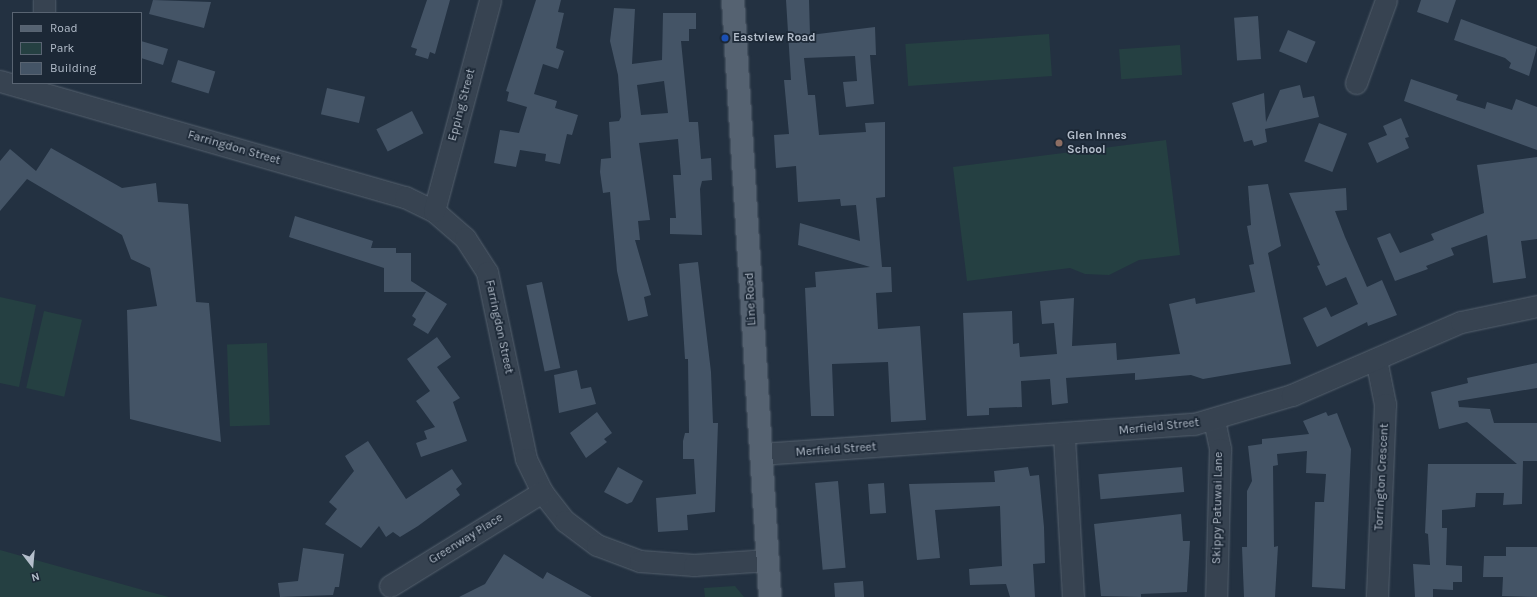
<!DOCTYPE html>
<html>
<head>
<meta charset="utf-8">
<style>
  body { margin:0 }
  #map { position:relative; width:1537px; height:597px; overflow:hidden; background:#233141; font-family:Karla,sans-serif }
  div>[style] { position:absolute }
  .green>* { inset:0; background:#254042; transform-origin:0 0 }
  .building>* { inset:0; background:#445466; transform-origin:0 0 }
  .roads { filter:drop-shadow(0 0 1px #55616e) drop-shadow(0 0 1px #55616e) }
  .minor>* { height:21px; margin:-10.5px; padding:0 10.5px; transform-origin:10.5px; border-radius:10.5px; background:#374351 }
  .major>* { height:22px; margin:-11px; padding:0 11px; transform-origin:11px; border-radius:11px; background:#556271 }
  .dots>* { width:11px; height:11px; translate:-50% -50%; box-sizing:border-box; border:2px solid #1c2836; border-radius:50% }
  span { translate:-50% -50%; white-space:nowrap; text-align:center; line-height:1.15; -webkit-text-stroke:3.5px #1c2836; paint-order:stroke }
  .poi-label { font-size:12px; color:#b4becb; font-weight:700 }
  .left { translate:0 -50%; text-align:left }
  .street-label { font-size:12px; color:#b4becb }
  .legend { position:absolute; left:12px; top:12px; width:130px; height:72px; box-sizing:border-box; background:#1c2836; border:1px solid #596472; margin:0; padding:5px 7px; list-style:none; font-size:12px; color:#b4becb }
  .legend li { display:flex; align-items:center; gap:8px; height:20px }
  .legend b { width:20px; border:1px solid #596472 }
  .north { position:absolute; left:12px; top:545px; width:40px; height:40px; -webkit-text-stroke:3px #1c2836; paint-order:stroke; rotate:164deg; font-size:11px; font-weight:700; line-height:16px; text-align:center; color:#b4becb }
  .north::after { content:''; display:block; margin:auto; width:14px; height:18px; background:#b4becb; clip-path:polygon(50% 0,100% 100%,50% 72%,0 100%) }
</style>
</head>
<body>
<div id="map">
  <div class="green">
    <div style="left:1049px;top:34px;width:42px;height:144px;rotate:86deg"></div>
    <div style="left:1180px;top:45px;width:30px;height:61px;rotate:86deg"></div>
    <div style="clip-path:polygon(1166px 140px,1180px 255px,1139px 260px,1109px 275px,1085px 274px,1070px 268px,967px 281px,953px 167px)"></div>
    <div style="clip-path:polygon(0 297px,36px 305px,19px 387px,0 383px)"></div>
    <div style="left:44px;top:311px;width:39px;height:79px;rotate:13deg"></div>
    <div style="left:267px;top:343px;width:82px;height:40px;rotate:88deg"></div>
    <div style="clip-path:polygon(0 550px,150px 592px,169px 597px,0 597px)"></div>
    <div style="clip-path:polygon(735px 586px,744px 597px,705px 597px,704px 588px)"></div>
  </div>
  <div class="building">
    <div style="clip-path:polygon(153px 0,211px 2px,204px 28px,149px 14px)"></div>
    <div style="clip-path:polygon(427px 0,450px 0,435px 54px,430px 52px,428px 59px,415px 55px,417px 49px,411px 47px)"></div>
    <div style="clip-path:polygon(536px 0,561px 0,558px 12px,564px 13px,556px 48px,564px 51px,558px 69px,543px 64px,534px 94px,557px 101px,555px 108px,578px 115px,572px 135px,567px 134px,560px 164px,545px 161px,546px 154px,520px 150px,516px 167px,494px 163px,500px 130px,519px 133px,527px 107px,507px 101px,509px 92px,506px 91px)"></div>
    <div style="clip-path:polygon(786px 0,809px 0,810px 35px,875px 27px,876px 55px,870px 55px,874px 104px,846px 107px,843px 82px,857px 81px,855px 56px,804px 58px,808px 95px,815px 95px,819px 135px,866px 132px,865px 123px,885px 122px,885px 197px,876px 198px,882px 267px,891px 267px,892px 292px,876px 293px,878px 329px,920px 326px,926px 420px,891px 422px,888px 362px,832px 364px,834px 416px,811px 416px,805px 288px,816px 287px,815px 272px,870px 267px,798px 245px,800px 223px,860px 241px,856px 205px,841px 206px,840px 199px,798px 202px,796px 166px,776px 168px,774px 135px,789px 134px,784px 80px,791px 80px)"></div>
    <div style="clip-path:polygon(1421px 0,1456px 0,1448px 23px,1417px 12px)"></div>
    <div style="clip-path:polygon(evenodd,614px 8px,635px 9px,632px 64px,662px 60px,663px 13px,696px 13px,696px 29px,689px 29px,689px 41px,681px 41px,689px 122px,698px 122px,701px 159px,711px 158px,712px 180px,702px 181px,700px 189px,702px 235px,670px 234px,670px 218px,676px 218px,673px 175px,681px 175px,678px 139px,639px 143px,650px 220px,638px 221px,640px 240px,635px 240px,651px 295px,644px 297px,648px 316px,628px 321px,617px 271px,610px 192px,603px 193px,600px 172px,601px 159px,611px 158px,609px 122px,619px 121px,621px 117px,618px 75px,610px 41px,614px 8px,664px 81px,668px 113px,641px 115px,637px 85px,664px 81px)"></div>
    <div style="left:1258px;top:16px;width:43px;height:24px;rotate:86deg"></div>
    <div style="clip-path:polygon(1461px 19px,1537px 47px,1529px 76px,1509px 68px,1511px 63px,1505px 58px,1454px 40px)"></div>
    <div style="left:1288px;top:30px;width:30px;height:23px;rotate:23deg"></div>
    <div style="clip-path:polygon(141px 41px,168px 49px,163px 65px,141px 58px)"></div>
    <div style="left:178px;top:60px;width:39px;height:23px;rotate:17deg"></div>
    <div style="clip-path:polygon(1411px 79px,1458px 95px,1456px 100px,1485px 109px,1487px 102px,1512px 110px,1516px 99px,1537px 107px,1537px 150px,1404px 101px)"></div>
    <div style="clip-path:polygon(1300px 85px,1303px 98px,1314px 96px,1319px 117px,1265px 129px,1267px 142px,1254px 146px,1252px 140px,1244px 142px,1232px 103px,1264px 93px,1266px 122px,1280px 90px)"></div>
    <div style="left:327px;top:88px;width:39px;height:27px;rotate:13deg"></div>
    <div style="left:412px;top:111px;width:25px;height:40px;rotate:63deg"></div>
    <div style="clip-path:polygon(1401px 118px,1409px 137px,1405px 138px,1409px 148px,1377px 163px,1368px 143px,1387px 135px,1383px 126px)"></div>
    <div style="left:1319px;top:123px;width:30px;height:41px;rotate:21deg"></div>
    <div style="clip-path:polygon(51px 148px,122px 188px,156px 183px,158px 202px,188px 204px,196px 302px,209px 303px,221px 442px,130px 419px,127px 310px,157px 306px,150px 268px,131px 259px,122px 235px,27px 179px,0 211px,0 161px,10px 149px,36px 171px)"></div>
    <div style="clip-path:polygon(1537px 157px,1537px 239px,1521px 241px,1526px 278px,1493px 283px,1487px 235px,1451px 248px,1454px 255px,1426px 266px,1428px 269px,1395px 281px,1377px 238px,1390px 233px,1400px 253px,1434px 240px,1431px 234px,1484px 213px,1477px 165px)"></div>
    <div style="clip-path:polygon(1268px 184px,1281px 246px,1268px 253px,1291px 364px,1203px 379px,1191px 375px,1135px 380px,1135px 373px,1066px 378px,1068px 403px,1052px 405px,1050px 379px,1021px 381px,1022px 407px,989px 408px,989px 415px,967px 416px,963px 313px,1012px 311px,1013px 344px,1019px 343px,1020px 357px,1057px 354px,1054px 323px,1042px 324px,1040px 301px,1074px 298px,1072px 346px,1116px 343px,1117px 360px,1180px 354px,1169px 304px,1195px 298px,1196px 304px,1255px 292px,1249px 265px,1254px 264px,1247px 226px,1251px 225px,1248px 186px)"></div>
    <div style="clip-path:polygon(1346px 188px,1347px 210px,1335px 211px,1345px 237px,1367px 287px,1382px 280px,1397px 315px,1368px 326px,1367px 322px,1317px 347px,1303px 318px,1326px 307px,1331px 317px,1358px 304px,1346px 277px,1326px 286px,1317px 266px,1320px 265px,1289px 193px)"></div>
    <div style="clip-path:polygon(295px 216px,373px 241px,371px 248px,396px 248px,396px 253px,411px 253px,411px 281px,447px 304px,428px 334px,413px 325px,416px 319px,412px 316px,426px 292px,384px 292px,384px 268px,289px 237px)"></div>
    <div style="clip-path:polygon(698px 262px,711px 372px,713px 423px,718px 423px,715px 512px,687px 515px,688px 530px,658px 532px,656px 498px,696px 494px,694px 459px,683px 459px,683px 441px,685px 433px,689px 433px,688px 359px,685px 359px,679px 264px)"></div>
    <div style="left:542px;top:282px;width:88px;height:16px;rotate:78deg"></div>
    <div style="clip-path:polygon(437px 337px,451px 357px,437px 367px,460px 398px,453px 402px,467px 441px,421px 457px,416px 443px,427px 439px,424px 431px,435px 427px,416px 401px,430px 391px,407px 359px)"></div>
    <div style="clip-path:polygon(1537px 363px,1537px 388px,1458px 401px,1459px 407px,1490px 409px,1494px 423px,1537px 423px,1537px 461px,1523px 461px,1522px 504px,1503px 505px,1504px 493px,1476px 493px,1475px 507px,1442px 510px,1442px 528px,1447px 528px,1446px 565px,1462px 566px,1462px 582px,1453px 582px,1453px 590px,1433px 589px,1433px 597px,1415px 597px,1413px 564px,1430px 565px,1428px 534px,1425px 533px,1428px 464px,1517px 464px,1467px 422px,1439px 429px,1431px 392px,1468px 383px,1467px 378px)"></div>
    <div style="clip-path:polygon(577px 370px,581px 389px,591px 387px,596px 404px,559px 413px,554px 375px)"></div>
    <div style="clip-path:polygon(597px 412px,612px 433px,604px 439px,607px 442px,586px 458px,570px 433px)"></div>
    <div style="clip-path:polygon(1326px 412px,1328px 416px,1337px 413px,1351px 449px,1345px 589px,1312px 587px,1315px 502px,1324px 502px,1326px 474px,1306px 473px,1307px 451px,1277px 454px,1278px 465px,1273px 466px,1274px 547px,1278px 546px,1275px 597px,1244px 597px,1242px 547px,1247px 547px,1247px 491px,1252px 481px,1248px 446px,1262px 444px,1262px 439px,1309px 434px,1303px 421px)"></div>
    <div style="clip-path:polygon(368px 441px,406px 499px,452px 469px,462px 484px,456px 489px,460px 495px,418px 526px,400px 537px,393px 532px,386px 537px,379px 526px,361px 548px,325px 524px,337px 509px,329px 502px,354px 471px,345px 456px)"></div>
    <div style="clip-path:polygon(618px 467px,643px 481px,632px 502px,627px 504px,604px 492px)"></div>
    <div style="clip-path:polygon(1028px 467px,1030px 476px,1039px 475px,1044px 527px,1045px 563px,1033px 564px,1035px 597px,1010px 597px,1006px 584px,970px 585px,969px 569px,1002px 566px,1000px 506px,935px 510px,940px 558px,917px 560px,909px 484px,995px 482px,994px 471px)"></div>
    <div style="left:1182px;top:467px;width:25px;height:84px;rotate:85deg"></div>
    <div style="left:838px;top:481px;width:87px;height:23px;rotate:85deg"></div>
    <div style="left:884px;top:483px;width:30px;height:16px;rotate:86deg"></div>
    <div style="clip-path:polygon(1181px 514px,1183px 541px,1190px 541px,1187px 592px,1141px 594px,1141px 597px,1101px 596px,1094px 524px)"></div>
    <div style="clip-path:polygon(1506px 547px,1537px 547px,1537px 597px,1502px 596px,1503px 577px,1483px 577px,1484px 556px,1506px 556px)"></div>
    <div style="clip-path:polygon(303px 548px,344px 554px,339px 587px,335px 587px,333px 595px,280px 597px,278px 583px,298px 581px)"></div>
    <div style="clip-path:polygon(504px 554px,543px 579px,547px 572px,592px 597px,459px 597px,485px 584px)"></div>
    <div style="left:863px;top:581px;width:16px;height:29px;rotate:86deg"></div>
  </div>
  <div class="roads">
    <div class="minor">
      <div style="left:44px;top:0;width:13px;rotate:90deg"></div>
      <div style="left:0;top:81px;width:421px;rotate:16deg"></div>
      <div style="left:405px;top:197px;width:32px;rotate:26deg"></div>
      <div style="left:434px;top:211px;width:41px;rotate:41.1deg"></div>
      <div style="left:465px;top:238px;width:40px;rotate:57.1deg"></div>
      <div style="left:487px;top:272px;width:191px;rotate:78.2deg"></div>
      <div style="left:526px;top:459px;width:37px;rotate:64deg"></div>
      <div style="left:542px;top:492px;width:37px;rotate:52deg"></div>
      <div style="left:565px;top:521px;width:40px;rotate:37deg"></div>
      <div style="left:597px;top:545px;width:46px;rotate:20.4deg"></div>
      <div style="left:640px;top:561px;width:54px;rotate:4.2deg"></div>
      <div style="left:694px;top:565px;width:74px;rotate:-3.9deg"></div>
      <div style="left:1356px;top:83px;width:88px;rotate:-70.1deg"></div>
      <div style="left:434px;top:211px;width:218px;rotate:-75.1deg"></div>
      <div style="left:1376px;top:359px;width:46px;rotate:78.7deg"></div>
      <div style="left:1385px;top:404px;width:193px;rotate:92.4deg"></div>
      <div style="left:1214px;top:420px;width:30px;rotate:78deg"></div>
      <div style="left:1220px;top:449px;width:148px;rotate:91.5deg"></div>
      <div style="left:1064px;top:436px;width:161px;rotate:86.8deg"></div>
      <div style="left:760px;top:454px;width:435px;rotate:-4deg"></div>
      <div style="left:1194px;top:424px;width:102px;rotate:-16.5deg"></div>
      <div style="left:1292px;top:395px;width:184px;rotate:-23.4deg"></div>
      <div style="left:1461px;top:322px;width:78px;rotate:-11.9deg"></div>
      <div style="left:390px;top:586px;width:179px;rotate:-31.7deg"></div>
    </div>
    <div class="major">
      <div style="left:733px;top:0;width:598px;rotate:86.45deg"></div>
    </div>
  </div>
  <div class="dots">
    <div style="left:725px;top:38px;background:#1a4fb4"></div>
    <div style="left:1059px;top:143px;background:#8d6e63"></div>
  </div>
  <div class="poi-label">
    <span class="left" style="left:733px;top:38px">Eastview Road</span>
    <span class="left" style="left:1067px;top:143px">Glen Innes<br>School</span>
  </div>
  <div class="street-label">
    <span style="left:462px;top:105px;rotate:-75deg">Epping Street</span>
    <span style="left:234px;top:148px;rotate:16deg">Farringdon Street</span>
    <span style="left:751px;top:299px;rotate:-93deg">Line Road</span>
    <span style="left:499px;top:327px;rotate:78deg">Farringdon Street</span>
    <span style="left:1159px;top:427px;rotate:-6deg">Merfield Street</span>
    <span style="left:836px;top:450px;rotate:-4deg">Merfield Street</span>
    <span style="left:1382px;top:477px;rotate:-87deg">Torrington Crescent</span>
    <span style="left:1218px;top:508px;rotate:-89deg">Skippy Patuwai Lane</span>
    <span style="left:466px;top:539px;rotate:-32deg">Greenway Place</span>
  </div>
  <ul class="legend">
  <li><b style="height:5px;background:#556271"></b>Road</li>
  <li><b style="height:11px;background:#254042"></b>Park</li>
  <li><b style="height:11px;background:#445466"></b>Building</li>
  </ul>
  <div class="north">N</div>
</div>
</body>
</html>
